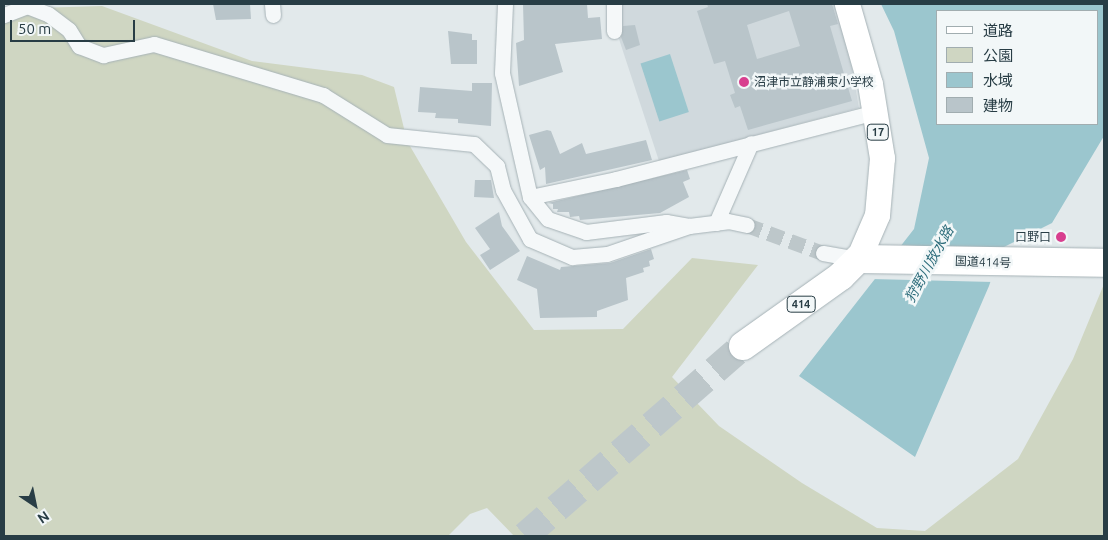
<!DOCTYPE html>
<html>
<head>
<meta charset="utf-8">
<style>
  body { margin:0 }
  #map { position:relative; width:1108px; height:540px; overflow:hidden; background:#e2e9eb; font-family:Ubuntu,"Noto Sans JP",sans-serif }
  div>[style] { position:absolute }
  .built>* { inset:0; background:#d0d9dd }
  .green>* { inset:0; background:#cfd6c2 }
  .water>* { inset:0; background:#9bc6ce; transform-origin:0 0 }
  .pier>* { inset:0; background:#e2e9eb }
  .building>* { inset:0; background:#b9c5ca }
  .street-tunnel>* { height:15px; margin-top:-7.5px; transform-origin:0; background:repeating-linear-gradient(90deg,#bdc7ca 0 15px,transparent 0 23px) }
  .highway-tunnel>* { height:28px; margin-top:-14px; transform-origin:0; background:repeating-linear-gradient(90deg,#bdc7ca 0 28px,transparent 0 42px) }
  .roads { filter:drop-shadow(0 0 1px #a6b2b6) drop-shadow(0 0 1px #a6b2b6) }
  .street>* { height:15px; margin:-7.5px; padding:0 7.5px; transform-origin:7.5px; border-radius:7.5px; background:#f5f8f9 }
  .primary>* { height:25px; margin:-12.5px; padding:0 12.5px; transform-origin:12.5px; border-radius:12.5px; background:#fff }
  .highway>* { height:28px; margin:-14px; padding:0 14px; transform-origin:14px; border-radius:14px; background:#fff }
  .dots>* { width:14px; height:14px; translate:-50% -50%; box-sizing:border-box; border:2px solid #f2f7f8; border-radius:50% }
  span { translate:-50% -50%; white-space:nowrap; text-align:center; line-height:1.15; -webkit-text-stroke:5px #f2f7f8; paint-order:stroke }
  .shield-label span { padding:1px 4px; background:#f2f7f8; border:1px solid; border-radius:4px; -webkit-text-stroke-width:0 }
  .shield-label { font-size:11px; color:#283d45; font-weight:700 }
  .poi-label { font-size:12px; color:#283d45 }
  .left { translate:0 -50%; text-align:left }
  .right { translate:-100% -50%; text-align:right }
  .street-label { font-size:12px; color:#283d45 }
  .water-label { font-size:14px; color:#2f6e7c; font-style:italic }
  .frame { position:absolute; inset:0; border:5px solid #283d45; pointer-events:none }
  .legend { position:absolute; left:936px; top:10px; width:162px; height:115px; box-sizing:border-box; background:#f2f7f8; border:1px solid #a1adb0; margin:0; padding:6px 9px; list-style:none; font-size:15px; color:#283d45 }
  .legend li { display:flex; align-items:center; gap:10px; height:25px }
  .legend b { width:25px; border:1px solid #a1adb0 }
  .north { position:absolute; left:10px; top:480px; width:50px; height:50px; -webkit-text-stroke:4px #f2f7f8; paint-order:stroke; rotate:146deg; font-size:14px; font-weight:700; line-height:20px; text-align:center; color:#283d45 }
  .north::after { content:''; display:block; margin:auto; width:18px; height:22px; background:#283d45; clip-path:polygon(50% 0,100% 100%,50% 72%,0 100%) }
  .scale { position:absolute; left:10px; top:20px; width:125px; height:22px; box-sizing:border-box; border:2px solid #283d45; border-top:0; padding-left:6px; font-size:15px; line-height:18px; white-space:nowrap; color:#283d45; -webkit-text-stroke:4px #f2f7f8; paint-order:stroke }
</style>
</head>
<body>
<div id="map">
  <div class="built">
    <div style="clip-path:polygon(618px 4px,835px 4px,850px 56px,859px 108px,659px 161px,618px 36px)"></div>
  </div>
  <div class="green">
    <div style="clip-path:polygon(102px 6px,252px 61px,362px 75px,394px 87px,407px 141px,466px 242px,534px 330px,623px 329px,692px 258px,758px 265px,672px 377px,719px 426px,802px 483px,877px 528px,925px 531px,1018px 459px,1073px 359px,1104px 284px,1104px 536px,514px 536px,487px 508px,470px 514px,448px 536px,4px 536px,4px 9px)"></div>
  </div>
  <div class="water">
    <div style="clip-path:polygon(evenodd,881px 4px,1104px 4px,1104px 136px,1052px 223px,1002px 248px,989px 286px,915px 457px,799px 376px,914px 229px,929px 158px,894px 31px,881px 4px,937px 11px,1097px 11px,1097px 124px,937px 124px,937px 11px)"></div>
    <div style="left:670px;top:54px;width:61px;height:31px;rotate:72deg"></div>
  </div>
  <div class="pier">
    <div style="clip-path:polygon(898px 245px,1004px 251px,993px 282px,871px 279px)"></div>
  </div>
  <div class="building">
    <div style="clip-path:polygon(213px 4px,250px 4px,251px 19px,216px 20px)"></div>
    <div style="clip-path:polygon(523px 4px,587px 4px,588px 18px,600px 17px,602px 39px,555px 44px,563px 72px,519px 86px,516px 43px,524px 40px)"></div>
    <div style="clip-path:polygon(evenodd,707px 4px,832px 4px,838px 24px,830px 26px,852px 101px,748px 130px,740px 106px,735px 108px,730px 95px,735px 93px,725px 61px,714px 64px,697px 11px,708px 7px,707px 4px,789px 11px,800px 46px,757px 59px,747px 25px,789px 11px)"></div>
    <div style="clip-path:polygon(635px 25px,640px 45px,626px 50px,621px 37px,623px 26px)"></div>
    <div style="clip-path:polygon(448px 31px,472px 34px,472px 40px,477px 40px,477px 64px,451px 64px)"></div>
    <div style="clip-path:polygon(472px 83px,492px 83px,491px 126px,458px 123px,458px 119px,435px 118px,436px 113px,418px 112px,420px 87px,472px 91px)"></div>
    <div style="clip-path:polygon(547px 130px,551px 131px,560px 154px,582px 143px,586px 154px,646px 140px,652px 160px,546px 184px,545px 167px,540px 170px,529px 135px)"></div>
    <div style="clip-path:polygon(687px 170px,690px 179px,683px 182px,689px 197px,660px 213px,580px 220px,579px 216px,570px 217px,569px 212px,557px 212px,558px 209px,553px 209px,553px 204px,548px 203px)"></div>
    <div style="clip-path:polygon(475px 180px,491px 180px,494px 198px,474px 197px)"></div>
    <div style="clip-path:polygon(499px 212px,502px 226px,520px 251px,490px 270px,480px 255px,490px 249px,475px 228px)"></div>
    <div style="clip-path:polygon(651px 249px,654px 259px,649px 261px,650px 266px,643px 268px,644px 272px,626px 278px,628px 300px,597px 311px,597px 317px,540px 318px,537px 289px,517px 280px,527px 256px,560px 270px,561px 267px,610px 263px)"></div>
  </div>
  <div class="street-tunnel">
    <div style="left:747px;top:225px;width:81px;rotate:20.2deg"></div>
  </div>
  <div class="highway-tunnel">
    <div style="left:525px;top:536px;width:289px;rotate:-41.1deg"></div>
  </div>
  <div class="roads">
    <div class="street">
      <div style="left:272px;top:4px;width:11px;rotate:85deg"></div>
      <div style="left:505px;top:4px;width:69px;rotate:92.5deg"></div>
      <div style="left:502px;top:73px;width:127px;rotate:77.3deg"></div>
      <div style="left:530px;top:197px;width:28px;rotate:51deg"></div>
      <div style="left:548px;top:219px;width:40px;rotate:18.9deg"></div>
      <div style="left:586px;top:232px;width:81px;rotate:-7.1deg"></div>
      <div style="left:666px;top:222px;width:23px;rotate:10deg"></div>
      <div style="left:689px;top:226px;width:39px;rotate:-7deg"></div>
      <div style="left:728px;top:221px;width:19px;rotate:12deg"></div>
      <div style="left:614px;top:4px;width:27px;rotate:90deg"></div>
      <div style="left:4px;top:15px;width:25px;rotate:-21deg"></div>
      <div style="left:27px;top:6px;width:22px;rotate:21deg"></div>
      <div style="left:48px;top:14px;width:26px;rotate:37deg"></div>
      <div style="left:69px;top:30px;width:19px;rotate:58deg"></div>
      <div style="left:79px;top:46px;width:26px;rotate:21deg"></div>
      <div style="left:103px;top:55px;width:52px;rotate:-12.2deg"></div>
      <div style="left:154px;top:44px;width:177px;rotate:16.8deg"></div>
      <div style="left:323px;top:95px;width:75px;rotate:32deg"></div>
      <div style="left:387px;top:135px;width:87px;rotate:5.9deg"></div>
      <div style="left:474px;top:144px;width:32px;rotate:44deg"></div>
      <div style="left:497px;top:166px;width:25px;rotate:76deg"></div>
      <div style="left:503px;top:190px;width:56px;rotate:61.1deg"></div>
      <div style="left:530px;top:239px;width:46px;rotate:23.2deg"></div>
      <div style="left:572px;top:257px;width:35px;rotate:-5deg"></div>
      <div style="left:607px;top:254px;width:87px;rotate:-18.9deg"></div>
      <div style="left:530px;top:197px;width:88px;rotate:-11.8deg"></div>
      <div style="left:616px;top:179px;width:268px;rotate:-14.5deg"></div>
      <div style="left:716px;top:223px;width:87px;rotate:-66.4deg"></div>
      <div style="left:823px;top:253px;width:36px;rotate:10deg"></div>
    </div>
    <div class="primary">
      <div style="left:847px;top:4px;width:83px;rotate:74deg"></div>
      <div style="left:870px;top:84px;width:75px;rotate:80.8deg"></div>
      <div style="left:882px;top:158px;width:57px;rotate:95deg"></div>
      <div style="left:877px;top:215px;width:48px;rotate:113.4deg"></div>
    </div>
    <div class="highway">
      <div style="left:743px;top:346px;width:120px;rotate:-35.5deg"></div>
      <div style="left:841px;top:276px;width:24px;rotate:-45deg"></div>
      <div style="left:858px;top:259px;width:246px;rotate:0.9deg"></div>
    </div>
  </div>
  <div class="dots">
    <div style="left:744px;top:82px;background:#d83f8f"></div>
    <div style="left:1061px;top:237px;background:#d83f8f"></div>
  </div>
  <div class="shield-label">
    <span style="left:878px;top:132px">17</span>
    <span style="left:801px;top:304px">414</span>
  </div>
  <div class="poi-label">
    <span class="left" style="left:754px;top:82px">沼津市立静浦東小学校</span>
    <span class="right" style="left:1051px;top:237px">口野口</span>
  </div>
  <div class="street-label">
    <span style="left:983px;top:262px;rotate:2deg">国道414号</span>
  </div>
  <div class="water-label">
    <span style="left:929px;top:264px;rotate:-61deg">狩野川放水路</span>
  </div>
  <div class="frame"></div>
  <ul class="legend">
  <li><b style="height:6px;background:#fff"></b>道路</li>
  <li><b style="height:14px;background:#cfd6c2"></b>公園</li>
  <li><b style="height:14px;background:#9bc6ce"></b>水域</li>
  <li><b style="height:14px;background:#b9c5ca"></b>建物</li>
  </ul>
  <div class="north">N</div>
  <div class="scale">50 m</div>
</div>
</body>
</html>
